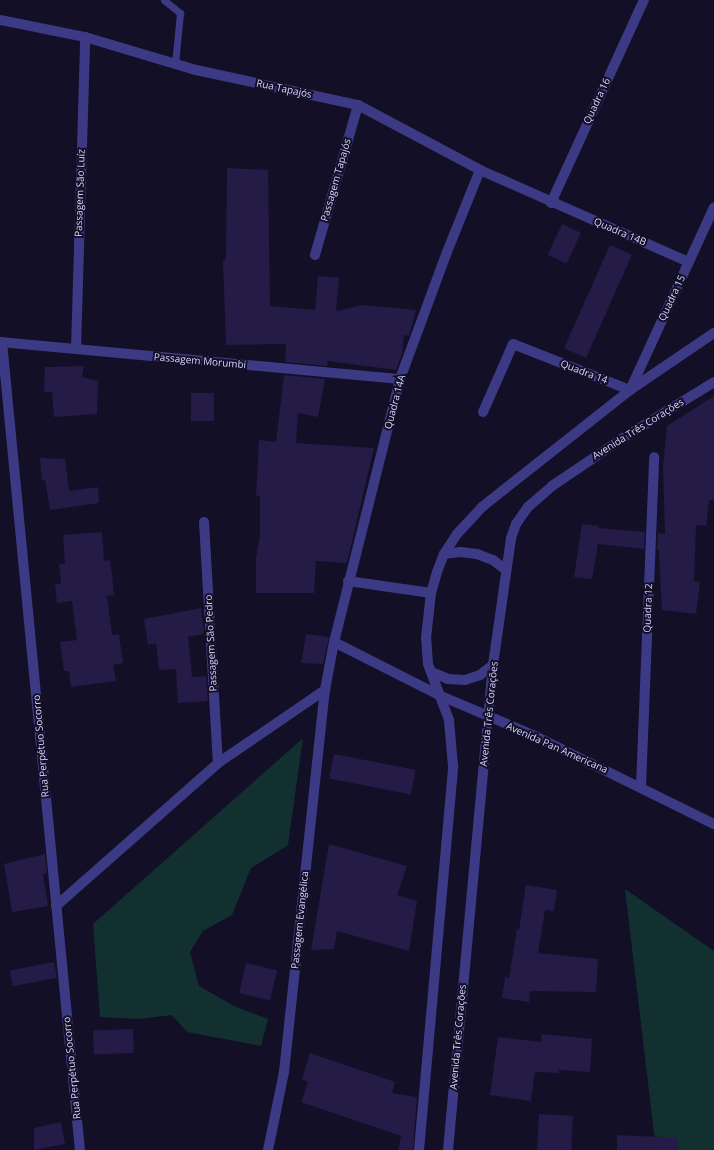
<!DOCTYPE html>
<html>
<head>
<meta charset="utf-8">
<style>
  body { margin:0 }
  #map { position:relative; width:714px; height:1150px; overflow:hidden; background:#130f26; font-family:"Open Sans",sans-serif }
  div>[style] { position:absolute }
  .green>* { inset:0; background:#12302f }
  .building>* { inset:0; background:#241b47; transform-origin:0 0 }
  .service>* { height:7px; margin:-3.5px; padding:0 3.5px; transform-origin:3.5px; border-radius:3.5px; background:#3d3a85 }
  .minor>* { height:10px; margin:-5px; padding:0 5px; transform-origin:5px; border-radius:5px; background:#3d3a85 }
  .tertiary>* { height:10px; margin:-5px; padding:0 5px; transform-origin:5px; border-radius:5px; background:#3d3a85 }
  span { translate:-50% -50%; white-space:nowrap; text-align:center; line-height:1.15; -webkit-text-stroke:4px #130f26; paint-order:stroke }
  .street-label { font-size:10px; color:#d9d4ff }
</style>
</head>
<body>
<div id="map">
  <div class="green">
    <div style="clip-path:polygon(303px 738px,288px 845px,251px 868px,232px 915px,203px 931px,190px 952px,199px 986px,234px 1006px,268px 1019px,261px 1046px,187px 1032px,172px 1015px,139px 1019px,100px 1017px,93px 924px)"></div>
    <div style="clip-path:polygon(625px 889px,714px 951px,714px 1150px,656px 1150px)"></div>
  </div>
  <div class="building">
    <div style="clip-path:polygon(227px 168px,268px 170px,270px 306px,315px 310px,318px 276px,339px 278px,336px 311px,363px 305px,416px 310px,409px 336px,404px 335px,402px 354px,396px 370px,328px 361px,327px 366px,285px 362px,286px 344px,226px 345px,223px 260px,226px 260px)"></div>
    <div style="left:562px;top:224px;width:21px;height:34px;rotate:25deg"></div>
    <div style="left:610px;top:245px;width:24px;height:113px;rotate:24deg"></div>
    <div style="clip-path:polygon(84px 366px,82px 377px,98px 381px,97px 414px,54px 417px,52px 392px,44px 392px,45px 367px)"></div>
    <div style="clip-path:polygon(284px 375px,325px 379px,318px 417px,298px 413px,296px 443px,374px 448px,347px 563px,316px 561px,314px 593px,256px 593px,256px 557px,260px 536px,260px 496px,256px 496px,259px 440px,276px 442px)"></div>
    <div style="left:214px;top:393px;width:28px;height:23px;rotate:90deg"></div>
    <div style="clip-path:polygon(714px 396px,714px 500px,709px 500px,706px 526px,696px 525px,694px 581px,700px 582px,696px 614px,662px 610px,659px 550px,657px 550px,658px 533px,665px 534px,663px 466px,667px 426px)"></div>
    <div style="clip-path:polygon(40px 458px,65px 459px,69px 491px,98px 487px,99px 503px,50px 510px,45px 480px,42px 480px)"></div>
    <div style="clip-path:polygon(582px 524px,599px 526px,598px 528px,645px 532px,644px 549px,598px 544px,592px 579px,574px 577px)"></div>
    <div style="clip-path:polygon(102px 532px,104px 561px,110px 560px,112px 574px,114px 595px,107px 596px,112px 635px,119px 634px,123px 663px,113px 665px,116px 681px,71px 687px,69px 671px,64px 671px,60px 642px,77px 640px,72px 601px,57px 603px,55px 584px,61px 584px,59px 564px,65px 564px,63px 535px)"></div>
    <div style="clip-path:polygon(201px 608px,204px 634px,188px 637px,192px 677px,206px 676px,208px 701px,178px 703px,176px 669px,159px 670px,156px 643px,148px 645px,144px 619px)"></div>
    <div style="clip-path:polygon(306px 634px,329px 637px,323px 664px,301px 663px)"></div>
    <div style="left:334px;top:754px;width:83px;height:25px;rotate:11deg"></div>
    <div style="clip-path:polygon(329px 844px,407px 866px,397px 895px,417px 901px,409px 951px,337px 931px,334px 949px,311px 950px)"></div>
    <div style="clip-path:polygon(45px 854px,47px 873px,43px 874px,48px 906px,12px 912px,4px 864px)"></div>
    <div style="clip-path:polygon(526px 885px,557px 890px,554px 911px,545px 910px,538px 953px,598px 959px,596px 992px,530px 991px,529px 1002px,502px 998px,505px 977px,509px 978px,517px 929px,519px 930px)"></div>
    <div style="left:54px;top:962px;width:16px;height:45px;rotate:79deg"></div>
    <div style="left:246px;top:963px;width:32px;height:31px;rotate:13deg"></div>
    <div style="left:133px;top:1029px;width:24px;height:40px;rotate:88deg"></div>
    <div style="clip-path:polygon(542px 1034px,592px 1039px,590px 1072px,559px 1070px,559px 1073px,535px 1072px,531px 1101px,490px 1095px,498px 1037px,541px 1042px)"></div>
    <div style="clip-path:polygon(310px 1053px,395px 1082px,392px 1093px,417px 1097px,413px 1150px,398px 1150px,401px 1136px,301px 1102px,308px 1082px,302px 1079px)"></div>
    <div style="left:539px;top:1114px;width:34px;height:36px;rotate:3deg"></div>
    <div style="clip-path:polygon(61px 1122px,65px 1144px,34px 1150px,34px 1128px)"></div>
    <div style="clip-path:polygon(617px 1135px,678px 1138px,678px 1150px,617px 1150px)"></div>
  </div>
  <div class="service">
    <div style="left:164px;top:0;width:21px;rotate:39deg"></div>
    <div style="left:180px;top:13px;width:51px;rotate:95.6deg"></div>
  </div>
  <div class="minor">
    <div style="left:0;top:20px;width:87px;rotate:11.3deg"></div>
    <div style="left:85px;top:37px;width:116px;rotate:16.6deg"></div>
    <div style="left:196px;top:70px;width:166px;rotate:12.2deg"></div>
    <div style="left:358px;top:105px;width:138px;rotate:28deg"></div>
    <div style="left:480px;top:170px;width:228px;rotate:23.8deg"></div>
    <div style="left:551px;top:203px;width:223px;rotate:-65.4deg"></div>
    <div style="left:315px;top:255px;width:156px;rotate:-74deg"></div>
    <div style="left:0;top:342px;width:402px;rotate:5.3deg"></div>
    <div style="left:2px;top:342px;width:812px;rotate:84.49deg"></div>
    <div style="left:76px;top:349px;width:312px;rotate:-88.3deg"></div>
    <div style="left:483px;top:412px;width:74px;rotate:-66.2deg"></div>
    <div style="left:513px;top:344px;width:126px;rotate:21.5deg"></div>
    <div style="left:630px;top:390px;width:201px;rotate:-65.3deg"></div>
    <div style="left:204px;top:522px;width:241px;rotate:86.7deg"></div>
    <div style="left:348px;top:581px;width:84px;rotate:8.2deg"></div>
    <div style="left:334px;top:642px;width:120px;rotate:26.8deg"></div>
    <div style="left:641px;top:786px;width:329px;rotate:-87.7deg"></div>
    <div style="left:56px;top:906px;width:216px;rotate:-41.4deg"></div>
    <div style="left:218px;top:763px;width:130px;rotate:-34.3deg"></div>
    <div style="left:268px;top:1150px;width:80px;rotate:-78.4deg"></div>
    <div style="left:284px;top:1072px;width:384px;rotate:-83.9deg"></div>
    <div style="left:325px;top:690px;width:49px;rotate:-79.4deg"></div>
    <div style="left:334px;top:642px;width:271px;rotate:-75.9deg"></div>
    <div style="left:400px;top:379px;width:135px;rotate:-69.7deg"></div>
    <div style="left:447px;top:252px;width:88px;rotate:-68.1deg"></div>
  </div>
  <div class="tertiary">
    <div style="left:444px;top:554px;width:17px;rotate:-7deg"></div>
    <div style="left:461px;top:552px;width:16px;rotate:7deg"></div>
    <div style="left:477px;top:554px;width:17px;rotate:21deg"></div>
    <div style="left:493px;top:560px;width:16px;rotate:38deg"></div>
    <div style="left:431px;top:672px;width:18px;rotate:22deg"></div>
    <div style="left:448px;top:679px;width:17px;rotate:3deg"></div>
    <div style="left:465px;top:680px;width:16px;rotate:-18deg"></div>
    <div style="left:480px;top:675px;width:16px;rotate:-38deg"></div>
    <div style="left:441px;top:696px;width:100px;rotate:23deg"></div>
    <div style="left:533px;top:735px;width:202px;rotate:26.2deg"></div>
    <div style="left:419px;top:1150px;width:386px;rotate:-84.9deg"></div>
    <div style="left:453px;top:766px;width:46px;rotate:-95deg"></div>
    <div style="left:449px;top:720px;width:60px;rotate:-110.6deg"></div>
    <div style="left:428px;top:664px;width:26px;rotate:-94deg"></div>
    <div style="left:426px;top:638px;width:45px;rotate:-83.7deg"></div>
    <div style="left:431px;top:593px;width:22px;rotate:-74deg"></div>
    <div style="left:437px;top:572px;width:19px;rotate:-69deg"></div>
    <div style="left:444px;top:554px;width:24px;rotate:-57deg"></div>
    <div style="left:457px;top:534px;width:37px;rotate:-47deg"></div>
    <div style="left:482px;top:507px;width:189px;rotate:-38.3deg"></div>
    <div style="left:630px;top:390px;width:102px;rotate:-34.2deg"></div>
    <div style="left:448px;top:1150px;width:487px;rotate:-84.7deg"></div>
    <div style="left:493px;top:665px;width:128px;rotate:-81.9deg"></div>
    <div style="left:511px;top:538px;width:15px;rotate:-70deg"></div>
    <div style="left:516px;top:524px;width:21px;rotate:-55deg"></div>
    <div style="left:528px;top:507px;width:32px;rotate:-41deg"></div>
    <div style="left:552px;top:486px;width:86px;rotate:-34.1deg"></div>
    <div style="left:623px;top:438px;width:107px;rotate:-31.6deg"></div>
  </div>
  <div class="street-label">
    <span style="left:284px;top:89px;rotate:12deg">Rua Tapajós</span>
    <span style="left:597px;top:101px;rotate:-65deg">Quadra 16</span>
    <span style="left:336px;top:180px;rotate:-74deg">Passagem Tapajós</span>
    <span style="left:80px;top:193px;rotate:-88deg">Passagem São Luíz</span>
    <span style="left:620px;top:232px;rotate:23deg">Quadra 14B</span>
    <span style="left:672px;top:298px;rotate:-65deg">Quadra 15</span>
    <span style="left:200px;top:361px;rotate:5deg">Passagem Morumbi</span>
    <span style="left:584px;top:372px;rotate:21deg">Quadra 14</span>
    <span style="left:395px;top:402px;rotate:-75deg">Quadra 14A</span>
    <span style="left:638px;top:429px;rotate:-32deg">Avenida Três Corações</span>
    <span style="left:648px;top:608px;rotate:-88deg">Quadra 12</span>
    <span style="left:211px;top:643px;rotate:-93deg">Passagem São Pedro</span>
    <span style="left:489px;top:714px;rotate:-84deg">Avenida Três Corações</span>
    <span style="left:41px;top:746px;rotate:-95deg">Rua Perpétuo Socorro</span>
    <span style="left:557px;top:748px;rotate:24deg">Avenida Pan Americana</span>
    <span style="left:300px;top:920px;rotate:-84deg">Passagem Evangélica</span>
    <span style="left:458px;top:1037px;rotate:-85deg">Avenida Três Corações</span>
    <span style="left:72px;top:1068px;rotate:-96deg">Rua Perpétuo Socorro</span>
  </div>
</div>
</body>
</html>
